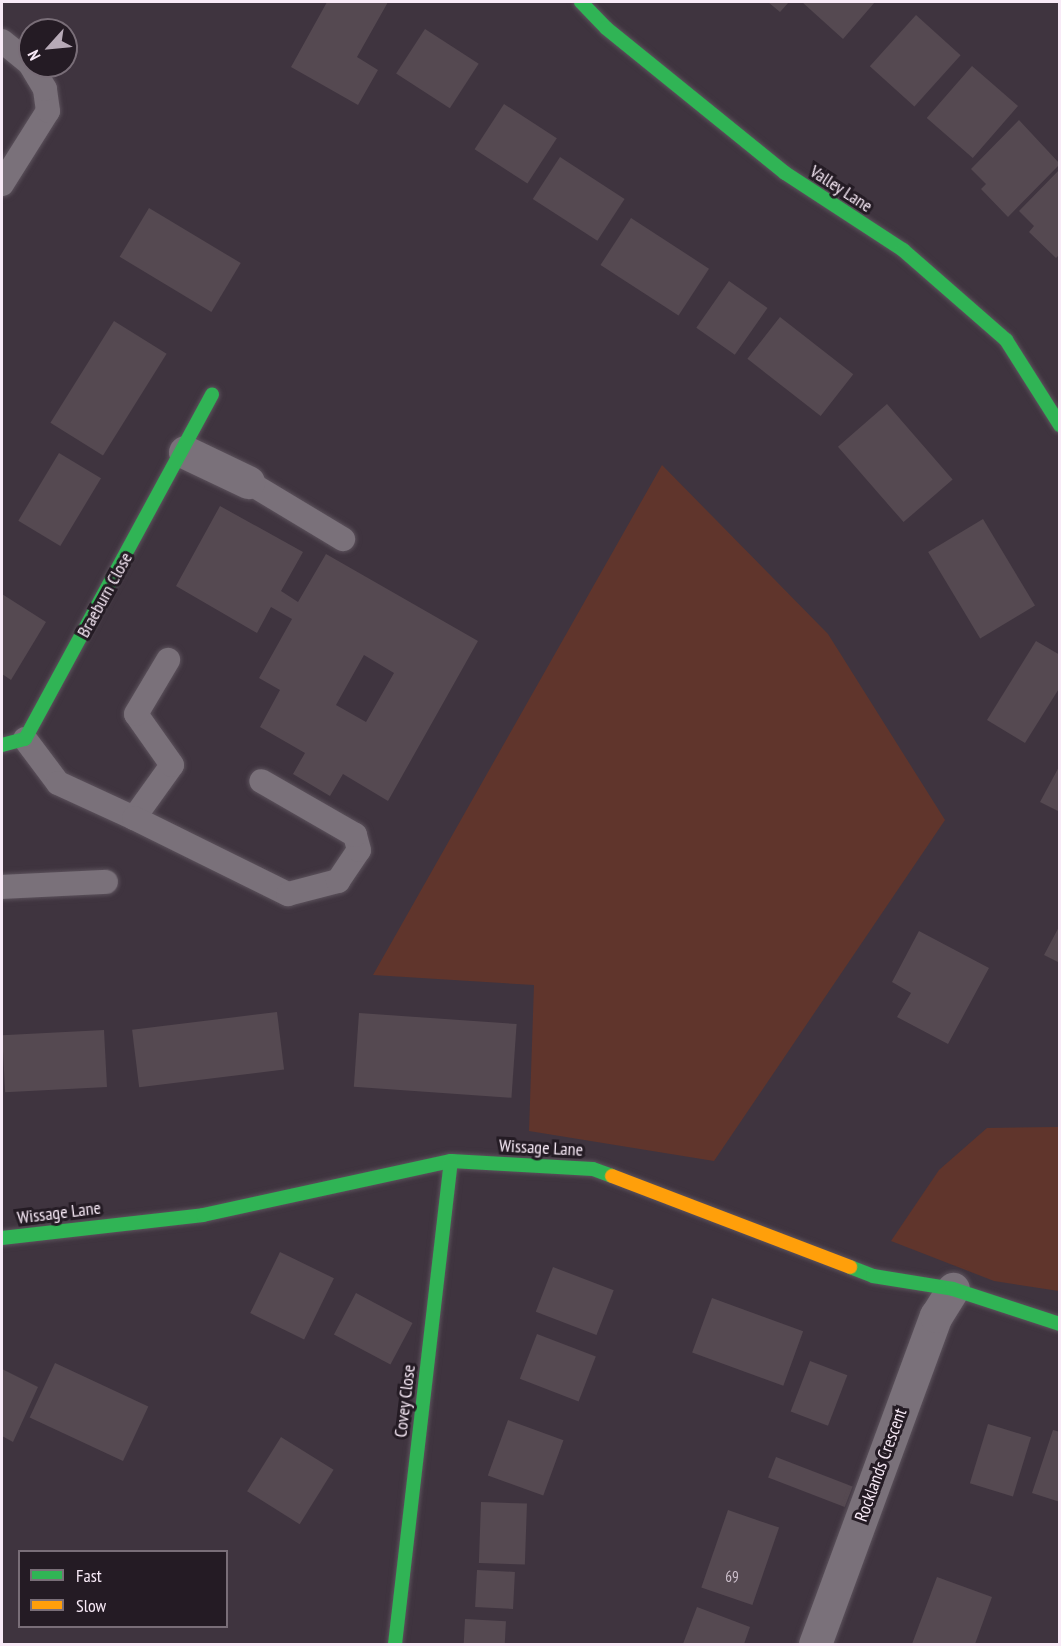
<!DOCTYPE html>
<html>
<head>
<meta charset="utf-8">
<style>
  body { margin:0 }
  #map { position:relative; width:1061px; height:1646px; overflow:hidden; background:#3f343f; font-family:"PT Sans Narrow",sans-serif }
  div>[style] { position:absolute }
  .green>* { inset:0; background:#60352c }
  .building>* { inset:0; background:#554951; transform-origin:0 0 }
  .roads { filter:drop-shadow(0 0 2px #5c525c) drop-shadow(0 0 2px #5c525c) }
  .lane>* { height:24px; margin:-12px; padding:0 12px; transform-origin:12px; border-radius:12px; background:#7a717a }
  .street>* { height:33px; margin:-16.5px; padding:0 16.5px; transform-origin:16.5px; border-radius:16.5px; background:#7a717a }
  .fast>* { height:14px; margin:-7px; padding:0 7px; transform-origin:7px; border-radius:7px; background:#30b455 }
  .slow>* { height:14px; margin:-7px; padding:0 7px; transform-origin:7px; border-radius:7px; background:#ff9f0a }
  span { translate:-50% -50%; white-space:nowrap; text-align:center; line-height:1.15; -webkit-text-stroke:6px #241b24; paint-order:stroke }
  .number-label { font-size:15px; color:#cfc2ce }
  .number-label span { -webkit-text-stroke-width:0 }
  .street-label { font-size:18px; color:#f8eaf7 }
  .frame { position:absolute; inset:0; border:3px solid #f8eaf7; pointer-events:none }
  .legend { position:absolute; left:18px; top:1550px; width:210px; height:78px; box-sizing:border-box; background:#241b24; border:2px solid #796e78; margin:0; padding:8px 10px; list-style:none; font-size:18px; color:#f8eaf7 }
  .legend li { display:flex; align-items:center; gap:12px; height:30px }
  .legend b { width:30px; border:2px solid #796e78 }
  .north { position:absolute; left:18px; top:18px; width:60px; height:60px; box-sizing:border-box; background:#241b24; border:2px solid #796e78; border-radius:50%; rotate:243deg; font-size:16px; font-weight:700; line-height:24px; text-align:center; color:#f8eaf7 }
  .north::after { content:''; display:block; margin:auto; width:21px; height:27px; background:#b7aab7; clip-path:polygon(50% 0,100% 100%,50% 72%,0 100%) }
</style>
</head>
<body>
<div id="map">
  <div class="green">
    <div style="clip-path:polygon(662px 465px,828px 634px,945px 820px,714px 1161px,529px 1131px,534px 985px,373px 975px)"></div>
    <div style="clip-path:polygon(1059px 1127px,1059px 1291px,994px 1281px,891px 1241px,939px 1170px,987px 1128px)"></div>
  </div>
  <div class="building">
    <div style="clip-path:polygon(327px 2px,388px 2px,357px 57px,378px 70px,358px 105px,291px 67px)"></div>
    <div style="clip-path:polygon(768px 2px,789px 2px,780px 12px)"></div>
    <div style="clip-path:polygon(802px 2px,875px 2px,843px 39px)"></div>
    <div style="left:916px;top:15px;width:60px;height:69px;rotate:42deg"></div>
    <div style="left:425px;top:29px;width:64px;height:53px;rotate:33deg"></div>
    <div style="left:972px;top:66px;width:61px;height:69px;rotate:41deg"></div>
    <div style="left:504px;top:104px;width:63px;height:54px;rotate:33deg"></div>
    <div style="clip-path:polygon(1019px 120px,1060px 164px,1008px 217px,981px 189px,986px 184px,971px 169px)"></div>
    <div style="left:560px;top:157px;width:77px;height:50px;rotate:33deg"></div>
    <div style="clip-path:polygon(1060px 169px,1060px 254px,1056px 258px,1029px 232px,1034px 226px,1019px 211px)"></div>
    <div style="left:149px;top:208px;width:107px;height:57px;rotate:31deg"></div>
    <div style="left:631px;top:218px;width:93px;height:56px;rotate:33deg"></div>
    <div style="left:729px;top:281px;width:47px;height:57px;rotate:35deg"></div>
    <div style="left:780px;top:317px;width:93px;height:53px;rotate:38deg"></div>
    <div style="left:114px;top:321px;width:62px;height:120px;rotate:32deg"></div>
    <div style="left:887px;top:404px;width:100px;height:65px;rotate:49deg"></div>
    <div style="left:59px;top:453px;width:49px;height:79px;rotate:31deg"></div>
    <div style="clip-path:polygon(evenodd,220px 506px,303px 552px,281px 591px,298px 602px,326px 554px,478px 641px,388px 801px,343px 774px,330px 796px,293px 774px,305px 753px,260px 727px,280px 690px,259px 678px,292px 619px,271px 607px,257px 633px,176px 586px,220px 506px,364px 655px,394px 673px,366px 722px,336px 705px,364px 655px)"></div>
    <div style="left:983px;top:519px;width:101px;height:64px;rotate:59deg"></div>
    <div style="clip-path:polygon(2px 594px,46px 622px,11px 680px,2px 674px)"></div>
    <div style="clip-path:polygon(1036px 641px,1060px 655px,1060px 687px,1025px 743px,987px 720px)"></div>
    <div style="clip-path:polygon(1060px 765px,1060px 812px,1040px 802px)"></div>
    <div style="clip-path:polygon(1060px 925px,1060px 963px,1044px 955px)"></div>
    <div style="clip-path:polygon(919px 931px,989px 968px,948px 1044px,897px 1017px,911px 993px,892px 982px)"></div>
    <div style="left:277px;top:1012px;width:58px;height:146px;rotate:83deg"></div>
    <div style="left:359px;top:1013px;width:158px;height:74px;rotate:4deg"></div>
    <div style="left:104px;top:1030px;width:57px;height:102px;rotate:87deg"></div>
    <div style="left:280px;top:1252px;width:60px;height:68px;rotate:26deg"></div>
    <div style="left:553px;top:1267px;width:65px;height:48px;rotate:21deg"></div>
    <div style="left:356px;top:1293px;width:64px;height:47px;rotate:28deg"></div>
    <div style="left:712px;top:1298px;width:97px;height:58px;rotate:20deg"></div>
    <div style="left:537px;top:1334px;width:63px;height:48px;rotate:21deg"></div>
    <div style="left:810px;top:1361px;width:40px;height:54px;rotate:21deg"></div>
    <div style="left:55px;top:1363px;width:103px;height:60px;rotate:25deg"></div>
    <div style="clip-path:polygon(2px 1369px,38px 1387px,13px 1442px,2px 1436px)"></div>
    <div style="left:508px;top:1420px;width:59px;height:59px;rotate:20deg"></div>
    <div style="left:988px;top:1424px;width:45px;height:62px;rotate:17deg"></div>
    <div style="clip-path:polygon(1053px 1430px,1060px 1432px,1060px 1502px,1032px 1493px)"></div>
    <div style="left:281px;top:1437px;width:62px;height:64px;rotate:32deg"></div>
    <div style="left:776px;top:1457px;width:82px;height:22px;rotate:21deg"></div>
    <div style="left:481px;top:1502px;width:46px;height:61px;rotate:2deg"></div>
    <div style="left:728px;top:1510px;width:54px;height:82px;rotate:19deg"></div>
    <div style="left:477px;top:1570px;width:38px;height:37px;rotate:3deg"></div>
    <div style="clip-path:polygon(937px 1577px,992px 1597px,975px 1644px,912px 1644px)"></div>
    <div style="clip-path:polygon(697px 1607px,750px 1627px,744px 1644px,683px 1644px)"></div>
    <div style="left:465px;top:1619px;width:41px;height:25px;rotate:3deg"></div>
  </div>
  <div class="roads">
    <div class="lane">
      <div style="left:2px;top:41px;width:36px;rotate:39deg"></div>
      <div style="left:2px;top:184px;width:86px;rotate:-57.8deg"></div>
      <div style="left:48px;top:111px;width:22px;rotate:-98deg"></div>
      <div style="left:45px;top:89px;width:27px;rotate:-121deg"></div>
      <div style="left:248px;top:482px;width:111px;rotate:31deg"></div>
      <div style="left:25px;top:739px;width:55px;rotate:53.1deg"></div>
      <div style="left:58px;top:783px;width:84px;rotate:24.7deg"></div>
      <div style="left:134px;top:818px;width:65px;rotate:-54.4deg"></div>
      <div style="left:172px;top:765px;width:62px;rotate:-125.2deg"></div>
      <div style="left:136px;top:714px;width:63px;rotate:-59.3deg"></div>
      <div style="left:134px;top:818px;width:172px;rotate:26.3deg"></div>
      <div style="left:288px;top:894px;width:52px;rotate:-14.6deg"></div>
      <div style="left:338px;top:881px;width:37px;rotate:-56deg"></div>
      <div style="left:359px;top:850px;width:16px;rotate:-105deg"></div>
      <div style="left:355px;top:835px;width:108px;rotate:-150.1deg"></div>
      <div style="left:2px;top:887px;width:104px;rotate:-2.8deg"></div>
    </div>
    <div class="street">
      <div style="left:185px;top:452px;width:70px;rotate:25.5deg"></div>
      <div style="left:815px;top:1644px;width:350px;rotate:-69.8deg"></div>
      <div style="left:936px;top:1316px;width:32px;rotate:-58deg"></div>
    </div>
    <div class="fast">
      <div style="left:581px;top:2px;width:36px;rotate:46deg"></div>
      <div style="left:606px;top:28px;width:230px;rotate:39deg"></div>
      <div style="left:785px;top:173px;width:141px;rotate:33.1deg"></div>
      <div style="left:903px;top:250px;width:137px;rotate:41.1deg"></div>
      <div style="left:1006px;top:340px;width:101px;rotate:57.6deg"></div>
      <div style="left:2px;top:745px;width:24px;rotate:-15deg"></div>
      <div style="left:25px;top:739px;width:392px;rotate:-61.5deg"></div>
      <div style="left:2px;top:1238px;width:202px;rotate:-6.5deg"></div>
      <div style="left:203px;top:1215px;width:254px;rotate:-12.3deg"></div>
      <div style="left:451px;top:1161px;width:142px;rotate:3.2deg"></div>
      <div style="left:593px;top:1169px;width:20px;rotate:20deg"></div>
      <div style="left:850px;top:1267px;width:25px;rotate:21deg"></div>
      <div style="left:873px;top:1276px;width:81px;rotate:9.2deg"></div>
      <div style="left:953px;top:1289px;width:113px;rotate:18.1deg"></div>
      <div style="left:395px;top:1644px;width:486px;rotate:-83.4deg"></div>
    </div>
    <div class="slow">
      <div style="left:612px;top:1176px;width:255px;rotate:20.9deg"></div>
    </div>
  </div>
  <div class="number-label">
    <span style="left:732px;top:1577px">69</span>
  </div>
  <div class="street-label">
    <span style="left:841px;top:189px;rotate:33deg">Valley Lane</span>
    <span style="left:105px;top:595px;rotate:-61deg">Braeburn Close</span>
    <span style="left:541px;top:1148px;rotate:3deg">Wissage Lane</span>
    <span style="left:59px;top:1213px;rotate:-7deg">Wissage Lane</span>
    <span style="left:405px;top:1401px;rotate:-83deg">Covey Close</span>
    <span style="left:881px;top:1465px;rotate:-70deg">Rocklands Crescent</span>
  </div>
  <div class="frame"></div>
  <ul class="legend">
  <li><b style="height:8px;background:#30b455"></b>Fast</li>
  <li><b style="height:8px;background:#ff9f0a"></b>Slow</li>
  </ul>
  <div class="north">N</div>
</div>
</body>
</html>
